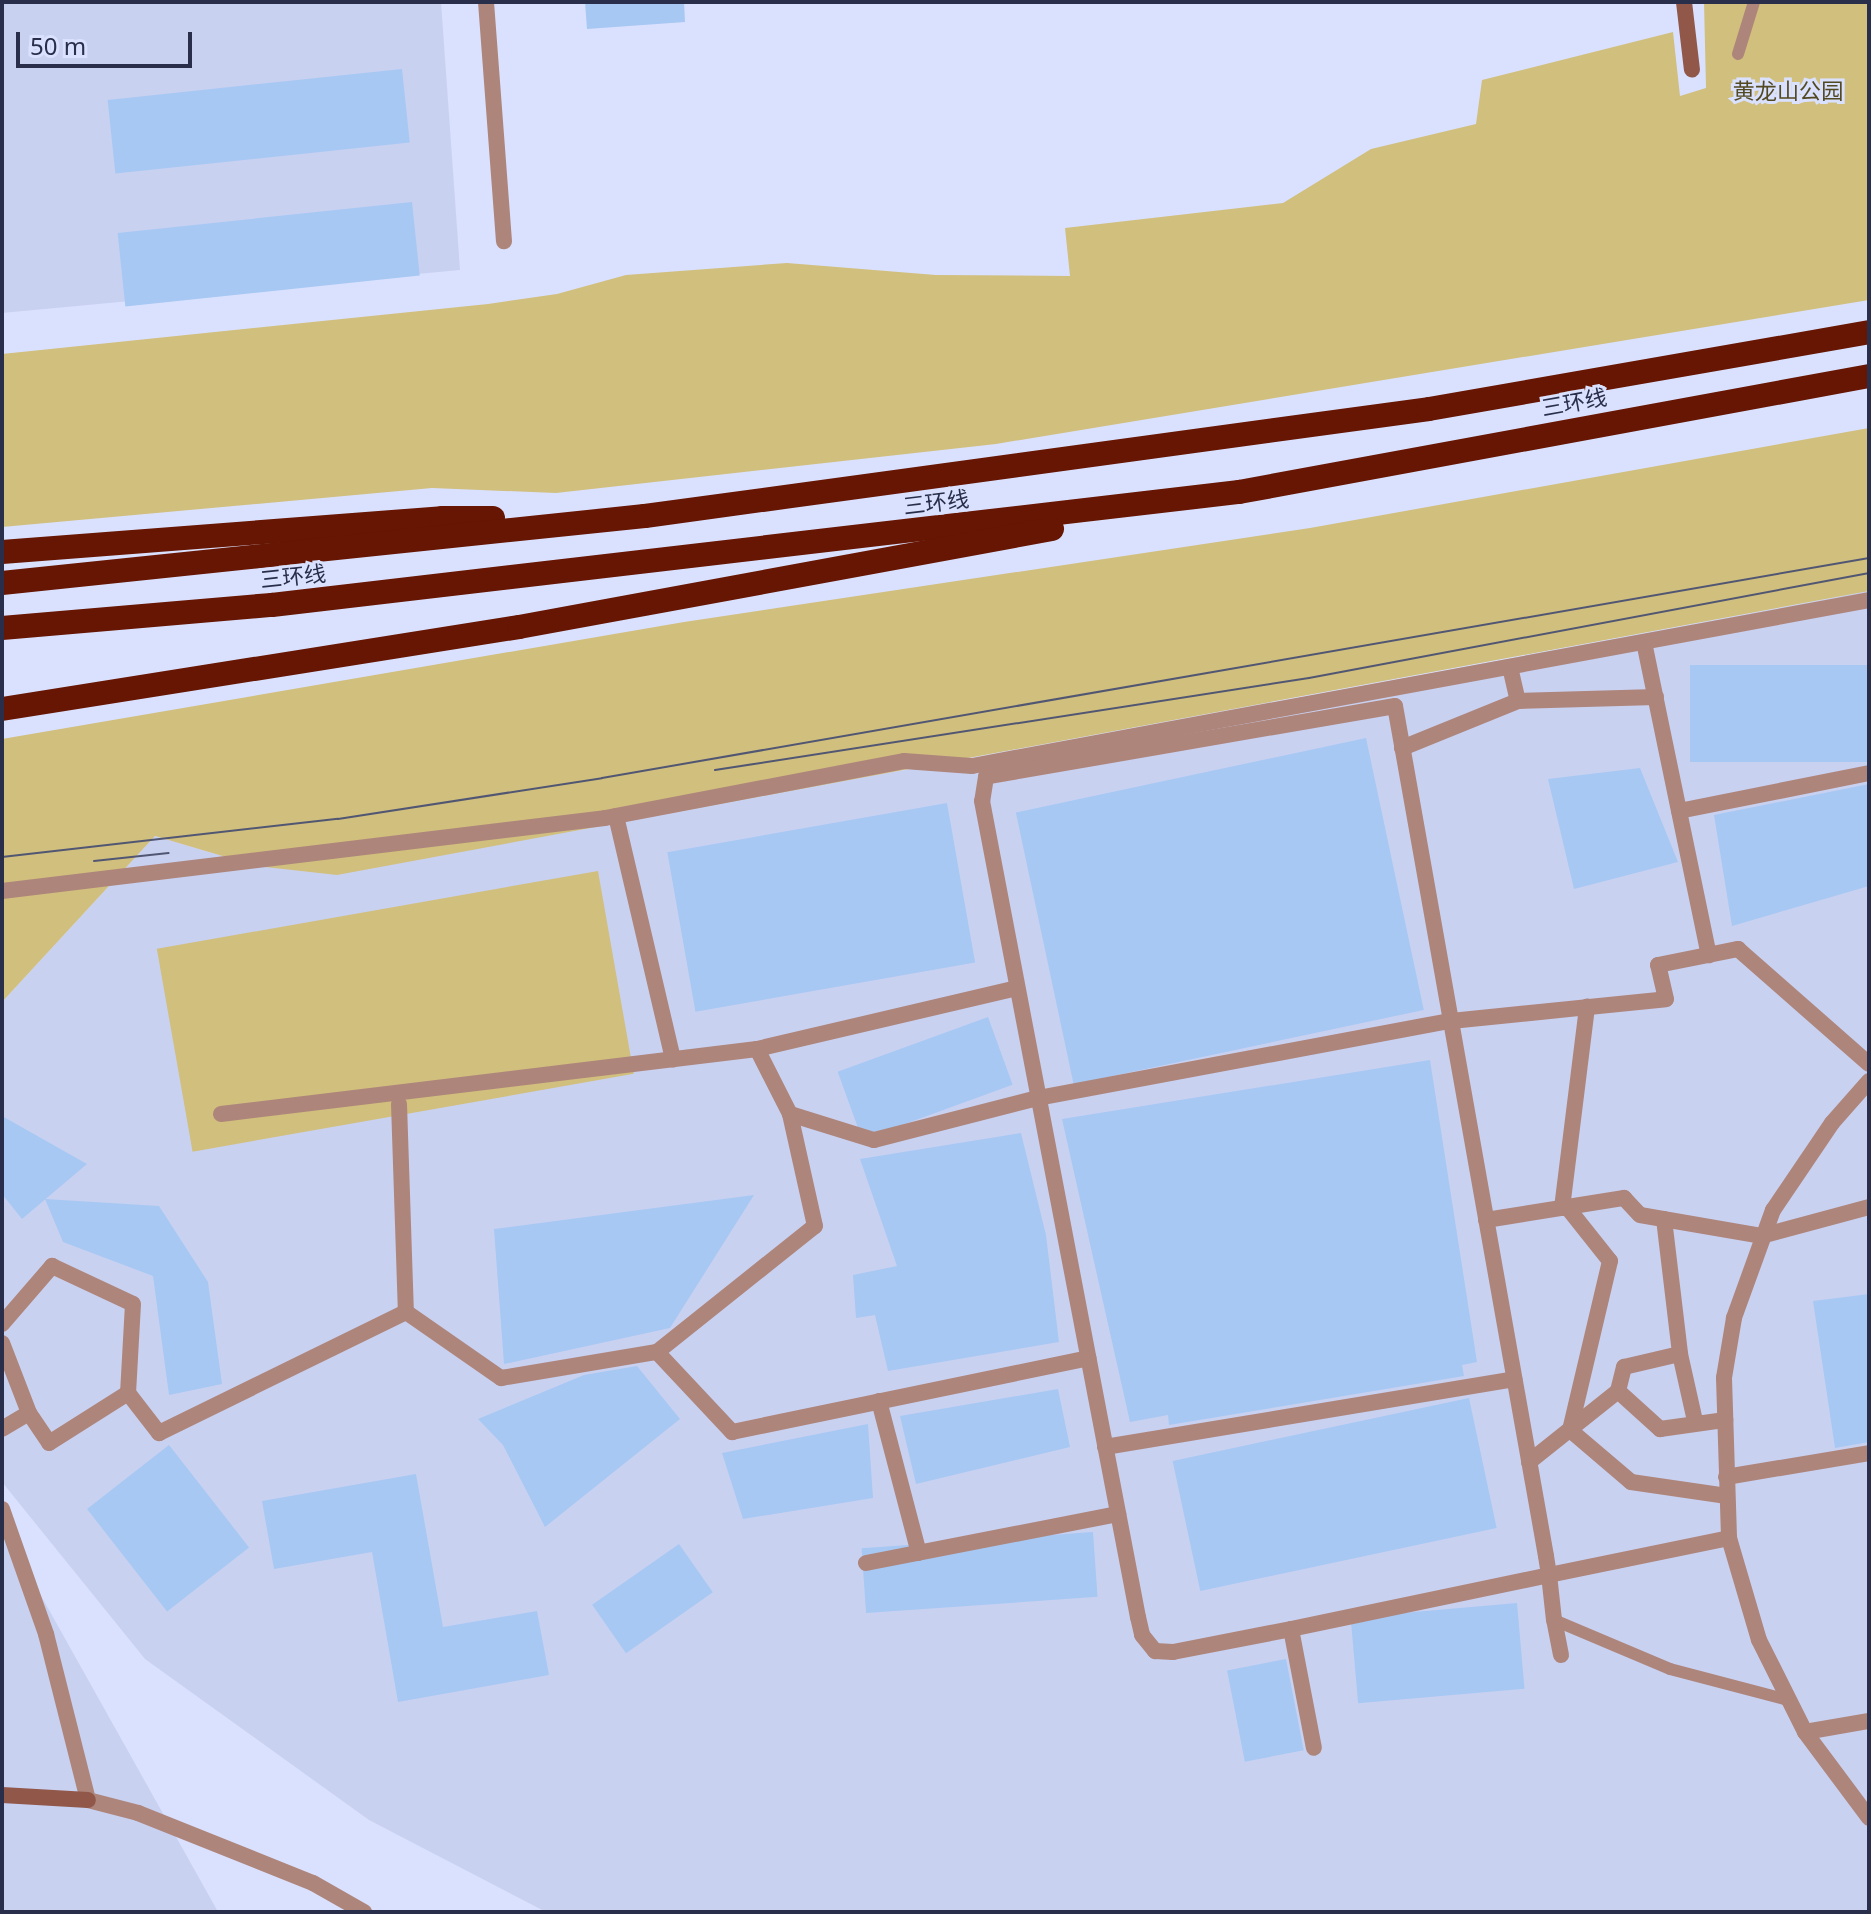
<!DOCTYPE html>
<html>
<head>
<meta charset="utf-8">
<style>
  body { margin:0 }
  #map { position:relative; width:1871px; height:1914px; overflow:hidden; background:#dae1fe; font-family:"Noto Sans","Noto Sans SC",sans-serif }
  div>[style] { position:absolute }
  .built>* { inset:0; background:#c9d1f1 }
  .green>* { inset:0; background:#d1bf7e; transform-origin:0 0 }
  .building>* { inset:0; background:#a7c8f3; transform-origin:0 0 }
  .lane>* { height:12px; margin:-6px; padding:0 6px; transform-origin:6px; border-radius:6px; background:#ae857b }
  .street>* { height:16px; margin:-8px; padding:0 8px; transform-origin:8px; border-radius:8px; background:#ae857b }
  .secondary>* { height:16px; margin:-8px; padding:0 8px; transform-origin:8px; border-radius:8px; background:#91584a }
  .highway>* { height:24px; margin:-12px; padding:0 12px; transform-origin:12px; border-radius:12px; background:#661602 }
  .tram>* { height:2px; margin:-1px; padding:0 1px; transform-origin:1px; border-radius:1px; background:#515773 }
  span { translate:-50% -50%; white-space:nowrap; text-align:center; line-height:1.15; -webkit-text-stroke:6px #dae1fe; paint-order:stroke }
  .park-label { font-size:22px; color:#534921 }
  .street-label { font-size:22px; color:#292f4b }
  .frame { position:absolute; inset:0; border:4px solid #292f4b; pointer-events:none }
  .scale { position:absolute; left:16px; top:32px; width:176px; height:36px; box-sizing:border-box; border:4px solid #292f4b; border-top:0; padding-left:10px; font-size:24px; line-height:28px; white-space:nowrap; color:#292f4b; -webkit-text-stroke:6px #dae1fe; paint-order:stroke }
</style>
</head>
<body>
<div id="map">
  <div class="built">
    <div style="clip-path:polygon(2px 2px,441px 2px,460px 270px,2px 313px)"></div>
    <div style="clip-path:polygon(1869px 591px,1869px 1912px,546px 1912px,369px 1820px,145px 1659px,2px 1482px,2px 1002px,155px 836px,256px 866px,953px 763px)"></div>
    <div style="clip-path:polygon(2px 1526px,217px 1910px,221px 1912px,2px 1912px)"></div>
  </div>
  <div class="green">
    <div style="clip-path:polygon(1704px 2px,1869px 2px,1869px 300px,996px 444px,556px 493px,432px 488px,2px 527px,2px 354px,488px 304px,557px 294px,626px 275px,787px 263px,936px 275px,1070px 276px,1065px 228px,1283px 203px,1371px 149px,1476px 124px,1482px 80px,1673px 32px,1680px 96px,1706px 88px)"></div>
    <div style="clip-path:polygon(1869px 428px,1869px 591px,337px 875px,256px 866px,155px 836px,2px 1002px,2px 739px,684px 622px,1310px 528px)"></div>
    <div style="left:598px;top:871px;width:206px;height:448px;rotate:80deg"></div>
  </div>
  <div class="building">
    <div style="clip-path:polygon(585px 2px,684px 2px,685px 22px,587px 29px)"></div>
    <div style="left:402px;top:69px;width:74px;height:296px;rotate:84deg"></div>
    <div style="left:412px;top:202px;width:74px;height:296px;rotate:84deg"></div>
    <div style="left:1869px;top:665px;width:97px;height:179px;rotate:90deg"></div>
    <div style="left:1366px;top:738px;width:278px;height:358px;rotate:78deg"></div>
    <div style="clip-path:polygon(1640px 768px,1678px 862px,1574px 889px,1548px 779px)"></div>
    <div style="clip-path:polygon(1869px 784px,1869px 886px,1732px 926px,1714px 815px)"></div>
    <div style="left:947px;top:803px;width:162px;height:284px;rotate:80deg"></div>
    <div style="left:988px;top:1017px;width:72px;height:160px;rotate:70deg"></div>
    <div style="clip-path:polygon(1430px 1060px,1477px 1362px,1462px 1365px,1464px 1376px,1169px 1425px,1168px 1415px,1130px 1422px,1062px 1119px)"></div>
    <div style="clip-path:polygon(2px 1116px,87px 1164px,22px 1219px,2px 1194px)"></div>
    <div style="clip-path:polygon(1021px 1133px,1046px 1235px,1059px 1342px,888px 1371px,875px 1315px,856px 1318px,853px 1275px,897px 1266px,860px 1159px)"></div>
    <div style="clip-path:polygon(754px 1195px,670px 1328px,504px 1364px,494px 1229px)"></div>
    <div style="clip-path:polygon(45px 1199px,159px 1206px,208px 1282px,222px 1384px,169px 1395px,153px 1276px,63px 1242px)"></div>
    <div style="clip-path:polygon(1869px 1294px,1869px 1442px,1835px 1448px,1813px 1301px)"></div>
    <div style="clip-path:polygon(637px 1366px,680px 1419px,545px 1527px,503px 1445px,478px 1419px,584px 1375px)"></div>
    <div style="clip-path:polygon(1058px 1389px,1070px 1447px,916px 1484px,900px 1416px)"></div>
    <div style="left:1469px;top:1398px;width:133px;height:303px;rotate:78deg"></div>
    <div style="clip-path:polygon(868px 1424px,873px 1498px,743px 1519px,722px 1453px)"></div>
    <div style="left:169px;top:1445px;width:130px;height:104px;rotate:52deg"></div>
    <div style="clip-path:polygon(416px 1474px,443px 1627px,537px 1611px,549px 1675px,398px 1702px,372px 1552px,274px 1569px,262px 1501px)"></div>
    <div style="left:1093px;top:1532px;width:65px;height:232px;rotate:86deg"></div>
    <div style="left:679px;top:1544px;width:59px;height:106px;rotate:55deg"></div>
    <div style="left:1517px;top:1603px;width:86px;height:167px;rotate:85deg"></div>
    <div style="left:1286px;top:1659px;width:93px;height:60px;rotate:79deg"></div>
  </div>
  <div class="lane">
    <div style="left:1738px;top:54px;width:54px;rotate:-72.9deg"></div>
    <div style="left:1554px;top:1620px;width:126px;rotate:22.9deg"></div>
    <div style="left:1670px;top:1669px;width:122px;rotate:14.7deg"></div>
  </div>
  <div class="street">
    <div style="left:486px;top:2px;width:240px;rotate:85.7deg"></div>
    <div style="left:1644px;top:642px;width:320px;rotate:78.3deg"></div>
    <div style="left:1510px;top:667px;width:35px;rotate:77deg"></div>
    <div style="left:1402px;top:748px;width:125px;rotate:-22.1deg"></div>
    <div style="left:1518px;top:701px;width:138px;rotate:-1.7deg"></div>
    <div style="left:1679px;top:811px;width:194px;rotate:-11.3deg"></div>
    <div style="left:616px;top:816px;width:250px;rotate:76.8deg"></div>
    <div style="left:2px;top:891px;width:607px;rotate:-6.9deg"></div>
    <div style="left:605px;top:818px;width:304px;rotate:-10.8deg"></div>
    <div style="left:904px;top:761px;width:68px;rotate:4.2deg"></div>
    <div style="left:972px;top:766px;width:912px;rotate:-10.48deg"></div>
    <div style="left:1869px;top:1081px;width:56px;rotate:131.4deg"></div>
    <div style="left:1832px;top:1123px;width:105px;rotate:124.1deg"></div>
    <div style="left:1773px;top:1210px;width:115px;rotate:109.9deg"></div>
    <div style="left:1734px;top:1318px;width:61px;rotate:99.5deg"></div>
    <div style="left:1724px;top:1378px;width:160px;rotate:88.2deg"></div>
    <div style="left:1729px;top:1538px;width:106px;rotate:73.6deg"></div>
    <div style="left:1759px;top:1640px;width:103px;rotate:63.4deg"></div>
    <div style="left:1805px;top:1732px;width:107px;rotate:53.3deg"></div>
    <div style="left:399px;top:1104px;width:208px;rotate:88.1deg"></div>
    <div style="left:221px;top:1114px;width:540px;rotate:-6.91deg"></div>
    <div style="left:757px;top:1049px;width:267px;rotate:-13.2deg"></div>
    <div style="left:790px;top:1114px;width:88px;rotate:17.2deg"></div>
    <div style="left:874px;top:1140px;width:169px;rotate:-14.4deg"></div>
    <div style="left:1038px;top:1098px;width:420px;rotate:-10.6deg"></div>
    <div style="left:1451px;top:1021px;width:216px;rotate:-5.8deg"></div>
    <div style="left:1666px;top:999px;width:35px;rotate:-103deg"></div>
    <div style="left:1658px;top:965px;width:82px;rotate:-11.3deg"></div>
    <div style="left:1738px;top:949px;width:174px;rotate:41.3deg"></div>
    <div style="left:1567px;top:1207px;width:69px;rotate:51.5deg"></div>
    <div style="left:1610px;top:1261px;width:174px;rotate:103.3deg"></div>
    <div style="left:1570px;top:1430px;width:80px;rotate:40.4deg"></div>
    <div style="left:1631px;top:1482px;width:97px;rotate:8.3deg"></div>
    <div style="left:1562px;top:1208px;width:203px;rotate:-82.9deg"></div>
    <div style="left:1664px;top:1219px;width:136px;rotate:83.2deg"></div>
    <div style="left:1680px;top:1354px;width:69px;rotate:77.4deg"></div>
    <div style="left:1486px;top:1220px;width:140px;rotate:-9.1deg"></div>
    <div style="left:1624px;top:1198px;width:23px;rotate:47deg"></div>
    <div style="left:1640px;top:1215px;width:123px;rotate:9.8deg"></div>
    <div style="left:1761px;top:1236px;width:112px;rotate:-15deg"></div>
    <div style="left:406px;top:1312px;width:116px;rotate:34.8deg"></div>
    <div style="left:501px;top:1378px;width:158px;rotate:-9.5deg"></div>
    <div style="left:657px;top:1352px;width:202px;rotate:-38.6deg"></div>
    <div style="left:815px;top:1226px;width:115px;rotate:-102.6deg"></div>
    <div style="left:790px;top:1114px;width:73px;rotate:-116.9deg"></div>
    <div style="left:2px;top:1324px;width:77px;rotate:-49.2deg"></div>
    <div style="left:52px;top:1266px;width:89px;rotate:25.1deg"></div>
    <div style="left:133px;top:1304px;width:89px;rotate:93.2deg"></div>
    <div style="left:128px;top:1393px;width:51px;rotate:52.2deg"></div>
    <div style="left:159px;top:1433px;width:275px;rotate:-26.1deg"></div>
    <div style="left:2px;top:1343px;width:75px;rotate:68.9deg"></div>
    <div style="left:29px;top:1413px;width:36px;rotate:56deg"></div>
    <div style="left:49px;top:1443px;width:93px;rotate:-32.3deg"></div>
    <div style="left:657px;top:1352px;width:110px;rotate:46.8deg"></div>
    <div style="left:732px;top:1432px;width:364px;rotate:-11.7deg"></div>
    <div style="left:1618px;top:1391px;width:57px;rotate:42.1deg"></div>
    <div style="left:1660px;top:1429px;width:66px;rotate:-7.9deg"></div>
    <div style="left:879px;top:1401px;width:157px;rotate:75.3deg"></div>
    <div style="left:2px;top:1429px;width:31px;rotate:-31deg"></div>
    <div style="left:1105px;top:1447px;width:415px;rotate:-9.4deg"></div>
    <div style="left:1529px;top:1462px;width:114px;rotate:-38.6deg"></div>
    <div style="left:1618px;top:1391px;width:25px;rotate:-76deg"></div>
    <div style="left:1624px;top:1367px;width:57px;rotate:-13.1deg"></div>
    <div style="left:1726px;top:1477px;width:145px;rotate:-9.5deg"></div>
    <div style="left:2px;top:1509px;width:133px;rotate:70.6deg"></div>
    <div style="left:46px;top:1634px;width:171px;rotate:75.8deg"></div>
    <div style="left:88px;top:1800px;width:52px;rotate:14.6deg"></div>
    <div style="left:138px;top:1813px;width:188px;rotate:21.8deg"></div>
    <div style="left:313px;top:1883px;width:59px;rotate:29.6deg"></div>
    <div style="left:866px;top:1563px;width:257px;rotate:-11deg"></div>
    <div style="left:1291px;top:1629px;width:121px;rotate:79.1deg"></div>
    <div style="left:1561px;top:1655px;width:36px;rotate:-101deg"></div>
    <div style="left:1554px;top:1620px;width:45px;rotate:-96.3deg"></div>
    <div style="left:1549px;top:1575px;width:19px;rotate:-99deg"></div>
    <div style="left:1546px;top:1556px;width:863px;rotate:-100.07deg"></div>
    <div style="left:1395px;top:706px;width:415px;rotate:170.2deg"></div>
    <div style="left:986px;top:777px;width:24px;rotate:99deg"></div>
    <div style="left:982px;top:801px;width:831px;rotate:79.18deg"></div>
    <div style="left:1138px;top:1617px;width:18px;rotate:77deg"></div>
    <div style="left:1142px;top:1635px;width:21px;rotate:51deg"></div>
    <div style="left:1155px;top:1651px;width:18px;rotate:3deg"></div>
    <div style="left:1173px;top:1652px;width:120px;rotate:-11deg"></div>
    <div style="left:1291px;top:1629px;width:264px;rotate:-11.8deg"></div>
    <div style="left:1549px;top:1575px;width:184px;rotate:-11.6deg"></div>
    <div style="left:1805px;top:1732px;width:65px;rotate:-9.8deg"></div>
  </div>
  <div class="secondary">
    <div style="left:1684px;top:2px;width:68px;rotate:83.3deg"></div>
    <div style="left:2px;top:1795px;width:86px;rotate:3.3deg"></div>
  </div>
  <div class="highway">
    <div style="left:2px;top:552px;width:441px;rotate:-4.4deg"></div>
    <div style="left:442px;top:518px;width:51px"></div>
    <div style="left:2px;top:583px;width:646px;rotate:-5.95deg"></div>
    <div style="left:645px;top:516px;width:791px;rotate:-7.77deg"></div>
    <div style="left:1429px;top:409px;width:447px;rotate:-9.9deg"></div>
    <div style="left:2px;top:628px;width:271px;rotate:-4.9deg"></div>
    <div style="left:272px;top:605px;width:974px;rotate:-6.67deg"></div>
    <div style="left:1239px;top:492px;width:641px;rotate:-10.43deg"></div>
    <div style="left:2px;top:709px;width:523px;rotate:-9.01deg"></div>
    <div style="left:519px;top:627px;width:542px;rotate:-10.42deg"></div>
  </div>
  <div class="tram">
    <div style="left:715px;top:770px;width:601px;rotate:-8.8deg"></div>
    <div style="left:1309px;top:678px;width:570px;rotate:-10.62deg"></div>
    <div style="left:2px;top:857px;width:338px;rotate:-6.5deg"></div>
    <div style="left:338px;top:819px;width:267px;rotate:-8.8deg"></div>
    <div style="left:602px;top:778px;width:1286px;rotate:-9.85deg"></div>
    <div style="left:94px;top:861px;width:75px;rotate:-6.1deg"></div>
  </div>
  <div class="park-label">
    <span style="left:1788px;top:91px">黄龙山公园</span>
  </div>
  <div class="street-label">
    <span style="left:1574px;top:402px;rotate:-10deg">三环线</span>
    <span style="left:936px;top:502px;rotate:-7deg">三环线</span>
    <span style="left:293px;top:576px;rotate:-6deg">三环线</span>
  </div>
  <div class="frame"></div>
  <div class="scale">50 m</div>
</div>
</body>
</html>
